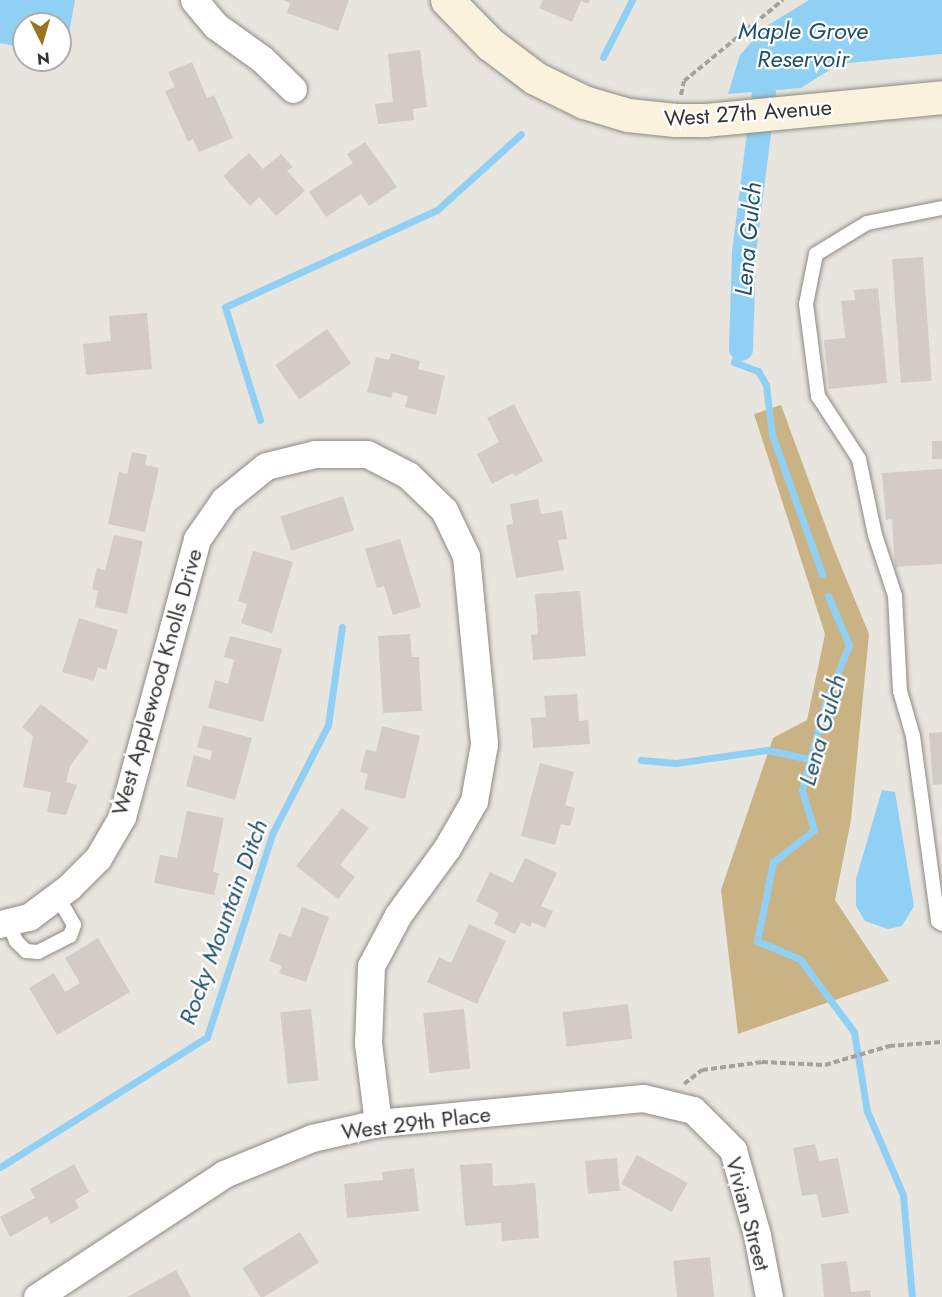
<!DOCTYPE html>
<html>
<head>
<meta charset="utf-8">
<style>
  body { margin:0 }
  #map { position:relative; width:942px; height:1297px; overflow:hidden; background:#e8e5de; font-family:Jost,sans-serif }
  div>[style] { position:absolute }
  .green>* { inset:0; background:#c9b384 }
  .water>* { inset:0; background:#91d0f5 }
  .stream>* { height:7px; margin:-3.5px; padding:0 3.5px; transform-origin:3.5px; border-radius:3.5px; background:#91d0f5 }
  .canal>* { height:24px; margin:-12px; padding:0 12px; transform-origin:12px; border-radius:12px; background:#91d0f5 }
  .building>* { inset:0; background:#d2cbc8; transform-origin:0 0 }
  .path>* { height:4px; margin-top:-2px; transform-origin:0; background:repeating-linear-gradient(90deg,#a5a29d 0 6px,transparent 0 9px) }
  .roads { filter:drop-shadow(0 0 2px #8d8a84) drop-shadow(0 0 2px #8d8a84) }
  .lane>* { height:14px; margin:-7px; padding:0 7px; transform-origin:7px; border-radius:7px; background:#fff }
  .street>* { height:27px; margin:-13.5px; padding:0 13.5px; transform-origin:13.5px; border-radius:13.5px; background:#fff }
  .secondary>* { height:33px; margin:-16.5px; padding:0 16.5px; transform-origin:16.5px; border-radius:16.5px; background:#faf2dd }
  span { translate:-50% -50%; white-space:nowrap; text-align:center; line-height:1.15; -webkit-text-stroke:4.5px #fff; paint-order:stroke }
  .street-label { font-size:22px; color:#343330 }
  .water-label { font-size:24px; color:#1f5069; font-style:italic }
  .north { position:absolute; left:12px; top:12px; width:60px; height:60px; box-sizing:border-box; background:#fff; border:2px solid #aeadac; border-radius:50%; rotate:175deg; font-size:16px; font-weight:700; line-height:24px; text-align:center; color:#343330 }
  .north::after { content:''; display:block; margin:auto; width:21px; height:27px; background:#97761f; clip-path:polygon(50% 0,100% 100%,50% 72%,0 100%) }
</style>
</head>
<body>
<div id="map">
  <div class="green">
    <div style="clip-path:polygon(781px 405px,834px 549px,869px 634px,851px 820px,835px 900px,889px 981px,738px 1034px,721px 890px,773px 738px,807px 720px,825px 634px,754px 414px)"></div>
  </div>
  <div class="water">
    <div style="clip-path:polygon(0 0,75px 0,65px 55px,60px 54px,60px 24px,24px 24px,24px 48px,0 43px)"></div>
    <div style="clip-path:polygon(809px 0,942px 0,942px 54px,839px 64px,801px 88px,728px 94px,740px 55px,765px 27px)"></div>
    <div style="clip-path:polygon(882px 790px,895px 792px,914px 906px,902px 926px,888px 929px,865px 921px,856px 906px,856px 879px)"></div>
  </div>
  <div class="stream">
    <div style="left:603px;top:57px;width:64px;rotate:-63deg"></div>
    <div style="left:741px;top:349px;width:15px;rotate:118deg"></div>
    <div style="left:734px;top:362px;width:26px;rotate:21deg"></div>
    <div style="left:758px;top:371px;width:16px;rotate:60deg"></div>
    <div style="left:766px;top:385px;width:50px;rotate:83.2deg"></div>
    <div style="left:772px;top:435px;width:148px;rotate:70.2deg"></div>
    <div style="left:260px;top:420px;width:118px;rotate:-107.2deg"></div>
    <div style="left:225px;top:307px;width:233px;rotate:-24.6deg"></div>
    <div style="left:437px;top:210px;width:113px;rotate:-42.1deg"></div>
    <div style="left:828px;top:596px;width:53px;rotate:66.8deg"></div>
    <div style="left:849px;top:645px;width:64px;rotate:112.1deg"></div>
    <div style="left:825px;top:704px;width:89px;rotate:105deg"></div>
    <div style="left:802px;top:790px;width:42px;rotate:73.3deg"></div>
    <div style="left:814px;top:830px;width:52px;rotate:142deg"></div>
    <div style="left:773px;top:862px;width:81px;rotate:101.4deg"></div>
    <div style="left:757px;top:941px;width:47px;rotate:22.7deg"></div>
    <div style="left:800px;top:959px;width:91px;rotate:53.5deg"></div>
    <div style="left:854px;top:1032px;width:80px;rotate:80.7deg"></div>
    <div style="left:867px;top:1111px;width:91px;rotate:66.8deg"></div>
    <div style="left:903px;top:1195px;width:102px;rotate:85deg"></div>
    <div style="left:641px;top:760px;width:35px;rotate:5deg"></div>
    <div style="left:676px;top:763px;width:92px;rotate:-8.1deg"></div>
    <div style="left:767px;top:750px;width:44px;rotate:11.8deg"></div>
    <div style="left:0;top:1167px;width:244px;rotate:-32.1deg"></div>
    <div style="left:207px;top:1037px;width:215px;rotate:-72.2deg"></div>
    <div style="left:273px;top:832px;width:120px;rotate:-62.8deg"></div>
    <div style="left:328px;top:725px;width:99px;rotate:-81.9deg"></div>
  </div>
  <div class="canal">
    <div style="left:741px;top:349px;width:96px;rotate:-88.2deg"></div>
    <div style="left:744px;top:253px;width:162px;rotate:-82.9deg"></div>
  </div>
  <div class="building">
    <div style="clip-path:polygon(283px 0,349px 0,338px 31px,287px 13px,290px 3px)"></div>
    <div style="clip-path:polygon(543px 0,590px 0,588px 4px,581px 1px,572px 22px,539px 8px)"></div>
    <div style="clip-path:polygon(420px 50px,427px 107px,413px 109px,414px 120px,378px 124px,375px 104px,393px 102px,388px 54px)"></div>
    <div style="clip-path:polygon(192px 62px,207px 98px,214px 95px,233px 138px,199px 152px,193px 139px,188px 142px,165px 91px,175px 87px,168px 72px)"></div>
    <div style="clip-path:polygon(365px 142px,397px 187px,369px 206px,361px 194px,326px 217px,309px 192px,353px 163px,347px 154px)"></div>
    <div style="clip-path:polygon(249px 153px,263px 169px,281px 154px,293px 167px,287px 171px,305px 191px,276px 216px,259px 197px,250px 206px,223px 176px)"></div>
    <div style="left:923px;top:257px;width:124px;height:31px;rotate:86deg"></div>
    <div style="clip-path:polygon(878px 288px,887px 383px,829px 389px,824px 340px,845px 338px,841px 301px,855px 300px,854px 290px)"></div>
    <div style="clip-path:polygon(147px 313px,152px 369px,86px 375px,83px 344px,111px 341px,109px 316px)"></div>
    <div style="left:327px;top:329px;width:42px;height:63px;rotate:55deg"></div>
    <div style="clip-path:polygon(391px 353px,420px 361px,418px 369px,445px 376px,436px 415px,405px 407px,408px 396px,393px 392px,391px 398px,367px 392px,376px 357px,389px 360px)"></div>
    <div style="clip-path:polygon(514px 404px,543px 461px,515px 476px,513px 473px,492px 484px,477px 454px,499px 442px,487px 418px)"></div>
    <div style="left:932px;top:441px;width:10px;height:18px"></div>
    <div style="clip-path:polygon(132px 452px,147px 455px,145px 465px,159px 468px,145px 532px,108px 524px,119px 472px,127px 474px)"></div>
    <div style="clip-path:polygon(942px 469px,942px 564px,895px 567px,892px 519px,886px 520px,882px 473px)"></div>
    <div style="left:343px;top:496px;width:36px;height:66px;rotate:72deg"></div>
    <div style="clip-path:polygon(538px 499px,541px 514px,562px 511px,567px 539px,558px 540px,564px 570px,516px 578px,506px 525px,513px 524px,510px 504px)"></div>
    <div style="clip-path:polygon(114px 535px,143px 541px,127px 614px,95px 607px,98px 591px,92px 589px,97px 568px,105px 570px)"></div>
    <div style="clip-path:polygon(400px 539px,421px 607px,393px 615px,384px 586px,377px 588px,365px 549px)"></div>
    <div style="clip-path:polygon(253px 551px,293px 562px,272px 633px,241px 623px,247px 604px,238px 601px)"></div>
    <div style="clip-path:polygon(580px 591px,586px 656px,533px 660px,531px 635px,538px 634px,535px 594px)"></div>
    <div style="clip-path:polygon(79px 618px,118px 630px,106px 670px,98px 667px,94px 681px,62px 672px)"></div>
    <div style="clip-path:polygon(410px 634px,412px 657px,419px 657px,422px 711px,383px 713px,378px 636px)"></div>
    <div style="clip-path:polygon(230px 636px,282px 649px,263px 722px,208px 708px,215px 680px,228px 684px,234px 660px,224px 657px)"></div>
    <div style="clip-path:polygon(577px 694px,579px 721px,588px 720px,590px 744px,533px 748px,531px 718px,546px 717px,544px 696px)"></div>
    <div style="clip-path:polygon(41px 704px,89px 741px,70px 766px,66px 782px,77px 785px,66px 815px,47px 812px,51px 792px,23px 787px,33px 736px,22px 727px)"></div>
    <div style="clip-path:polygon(203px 725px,252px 738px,235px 800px,186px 786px,194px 755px,210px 760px,212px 751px,197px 747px)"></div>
    <div style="clip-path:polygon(382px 726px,420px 736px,405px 799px,364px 789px,368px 774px,360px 772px,366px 749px,376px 752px)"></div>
    <div style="clip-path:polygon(942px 732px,942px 784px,933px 785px,929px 733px)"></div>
    <div style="clip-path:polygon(540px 763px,574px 772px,565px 805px,575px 808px,570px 826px,561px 824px,555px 845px,521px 836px)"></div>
    <div style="clip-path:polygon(342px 808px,369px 828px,340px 865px,355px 877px,338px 899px,296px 866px)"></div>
    <div style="clip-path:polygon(187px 811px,224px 818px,213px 872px,219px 873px,214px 895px,154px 883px,160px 855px,177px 858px)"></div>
    <div style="clip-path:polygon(525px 858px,557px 873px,541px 906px,553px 911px,545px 928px,532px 922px,530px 927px,521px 922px,515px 934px,494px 924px,499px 913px,476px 901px,490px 872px,513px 883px)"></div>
    <div style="clip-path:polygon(302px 907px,329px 917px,306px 982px,279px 973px,282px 966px,269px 961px,279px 933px,291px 937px)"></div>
    <div style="clip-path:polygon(469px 924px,506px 941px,477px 1004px,427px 982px,439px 957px,451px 963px)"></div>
    <div style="clip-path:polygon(98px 938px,130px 992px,57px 1035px,29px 988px,54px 973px,65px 992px,80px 983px,65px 958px)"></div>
    <div style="left:628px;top:1004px;width:35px;height:66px;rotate:83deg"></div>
    <div style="left:311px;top:1009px;width:72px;height:31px;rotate:84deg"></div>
    <div style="left:464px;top:1009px;width:60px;height:41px;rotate:84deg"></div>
    <div style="clip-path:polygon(815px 1144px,819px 1161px,838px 1158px,849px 1213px,822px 1218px,817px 1194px,802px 1196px,793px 1148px)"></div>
    <div style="left:637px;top:1155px;width:58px;height:33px;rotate:29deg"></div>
    <div style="left:617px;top:1158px;width:33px;height:32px;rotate:85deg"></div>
    <div style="clip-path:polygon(492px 1163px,493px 1186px,535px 1183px,539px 1238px,502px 1241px,501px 1223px,465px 1226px,460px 1165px)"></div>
    <div style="clip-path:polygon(74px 1164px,89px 1192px,75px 1200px,79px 1208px,51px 1224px,47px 1216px,10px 1237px,0 1217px,35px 1198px,30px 1189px)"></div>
    <div style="clip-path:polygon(414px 1168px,419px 1211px,347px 1218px,344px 1184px,383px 1180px,382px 1172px)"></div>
    <div style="left:300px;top:1232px;width:36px;height:68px;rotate:58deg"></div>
    <div style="left:710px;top:1257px;width:40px;height:37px;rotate:84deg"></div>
    <div style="clip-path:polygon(847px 1261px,851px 1292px,870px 1290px,871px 1297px,824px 1297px,821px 1264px)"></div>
    <div style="clip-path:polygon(176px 1270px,191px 1297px,127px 1297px)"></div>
  </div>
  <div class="path">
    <div style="left:681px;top:95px;width:14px;rotate:-78deg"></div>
    <div style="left:684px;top:81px;width:128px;rotate:-39.3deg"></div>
    <div style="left:684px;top:1084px;width:23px;rotate:-38deg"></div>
    <div style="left:702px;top:1070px;width:61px;rotate:-7.6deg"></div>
    <div style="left:762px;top:1062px;width:63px;rotate:2.7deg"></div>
    <div style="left:825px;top:1065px;width:67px;rotate:-16.5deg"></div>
    <div style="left:889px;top:1046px;width:53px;rotate:-4.3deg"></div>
  </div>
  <div class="roads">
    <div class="lane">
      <div style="left:942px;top:208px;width:76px;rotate:168.7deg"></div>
      <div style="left:867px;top:223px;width:60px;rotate:148.7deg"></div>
      <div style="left:816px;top:254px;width:51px;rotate:101.3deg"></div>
      <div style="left:806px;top:304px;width:93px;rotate:82.6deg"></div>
      <div style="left:818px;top:396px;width:75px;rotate:56.9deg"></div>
      <div style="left:859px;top:459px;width:78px;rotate:78.1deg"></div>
      <div style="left:875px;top:535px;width:64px;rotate:71.8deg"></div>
      <div style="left:895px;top:596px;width:95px;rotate:87deg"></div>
      <div style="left:900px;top:691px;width:47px;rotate:73.9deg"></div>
      <div style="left:913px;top:736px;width:187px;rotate:82.3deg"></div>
      <div style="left:938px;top:921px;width:5px;rotate:37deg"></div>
      <div style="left:8px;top:922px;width:21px;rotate:67deg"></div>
      <div style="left:16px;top:941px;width:14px;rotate:45deg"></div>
      <div style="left:26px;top:951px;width:12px;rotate:5deg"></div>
      <div style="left:38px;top:952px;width:36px;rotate:-27deg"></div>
      <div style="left:70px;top:936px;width:12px;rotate:-70deg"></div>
      <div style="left:74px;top:925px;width:34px;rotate:-120deg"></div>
    </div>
    <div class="street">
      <div style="left:194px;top:0;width:34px;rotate:50deg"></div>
      <div style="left:216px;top:26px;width:57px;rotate:35.7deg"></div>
      <div style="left:262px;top:59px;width:43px;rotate:44.1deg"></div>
      <div style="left:0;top:924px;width:30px;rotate:-14deg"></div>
      <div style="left:29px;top:917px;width:50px;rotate:-36.9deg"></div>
      <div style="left:69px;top:887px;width:41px;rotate:-45deg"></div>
      <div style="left:98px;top:858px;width:48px;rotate:-59.7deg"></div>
      <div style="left:122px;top:817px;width:288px;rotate:-74.9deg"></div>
      <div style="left:197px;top:539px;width:47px;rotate:-55.3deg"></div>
      <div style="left:224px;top:500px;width:54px;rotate:-39deg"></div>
      <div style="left:266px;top:466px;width:50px;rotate:-13.8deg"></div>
      <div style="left:315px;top:454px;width:52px"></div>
      <div style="left:367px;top:454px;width:46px;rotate:27.1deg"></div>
      <div style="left:408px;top:475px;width:50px;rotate:44.2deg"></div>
      <div style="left:444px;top:510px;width:51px;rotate:64.4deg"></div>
      <div style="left:466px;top:556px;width:189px;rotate:84.5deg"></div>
      <div style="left:484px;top:744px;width:58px;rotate:100deg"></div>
      <div style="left:474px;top:801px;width:54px;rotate:119.9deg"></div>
      <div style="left:447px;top:848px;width:83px;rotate:126.2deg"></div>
      <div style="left:398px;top:915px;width:58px;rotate:117.9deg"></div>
      <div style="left:371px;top:966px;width:77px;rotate:92.2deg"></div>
      <div style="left:368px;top:1043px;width:81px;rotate:82.9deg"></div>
      <div style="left:37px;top:1297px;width:224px;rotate:-33.3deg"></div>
      <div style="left:224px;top:1174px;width:95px;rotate:-22.2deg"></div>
      <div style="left:312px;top:1138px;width:68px;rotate:-12.8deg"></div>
      <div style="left:378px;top:1123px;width:266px;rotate:-5.4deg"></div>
      <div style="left:643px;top:1098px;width:51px;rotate:13.5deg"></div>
      <div style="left:693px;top:1110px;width:57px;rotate:45deg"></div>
      <div style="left:733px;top:1150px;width:88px;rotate:74.2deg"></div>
      <div style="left:757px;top:1235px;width:63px;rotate:79deg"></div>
    </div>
    <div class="secondary">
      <div style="left:447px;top:0;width:62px;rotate:45.7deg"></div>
      <div style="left:490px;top:44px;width:56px;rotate:37.1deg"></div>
      <div style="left:535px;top:78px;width:55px;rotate:26.1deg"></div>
      <div style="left:584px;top:102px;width:46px;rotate:16.5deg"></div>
      <div style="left:628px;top:115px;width:47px;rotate:6.1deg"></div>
      <div style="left:675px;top:120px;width:30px"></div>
      <div style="left:705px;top:120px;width:238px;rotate:-5.5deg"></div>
    </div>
  </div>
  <div class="street-label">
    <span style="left:748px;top:113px;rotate:-4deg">West 27th Avenue</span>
    <span style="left:157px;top:682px;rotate:-74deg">West Applewood Knolls Drive</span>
    <span style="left:416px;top:1123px;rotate:-7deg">West 29th Place</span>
    <span style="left:748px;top:1214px;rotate:75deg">Vivian Street</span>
  </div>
  <div class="water-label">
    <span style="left:803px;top:45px">Maple Grove<br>Reservoir</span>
    <span style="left:748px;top:239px;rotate:-85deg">Lena Gulch</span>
    <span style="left:822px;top:730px;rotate:-74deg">Lena Gulch</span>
    <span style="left:223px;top:922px;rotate:-70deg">Rocky Mountain Ditch</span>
  </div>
  <div class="north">N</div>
</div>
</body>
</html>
